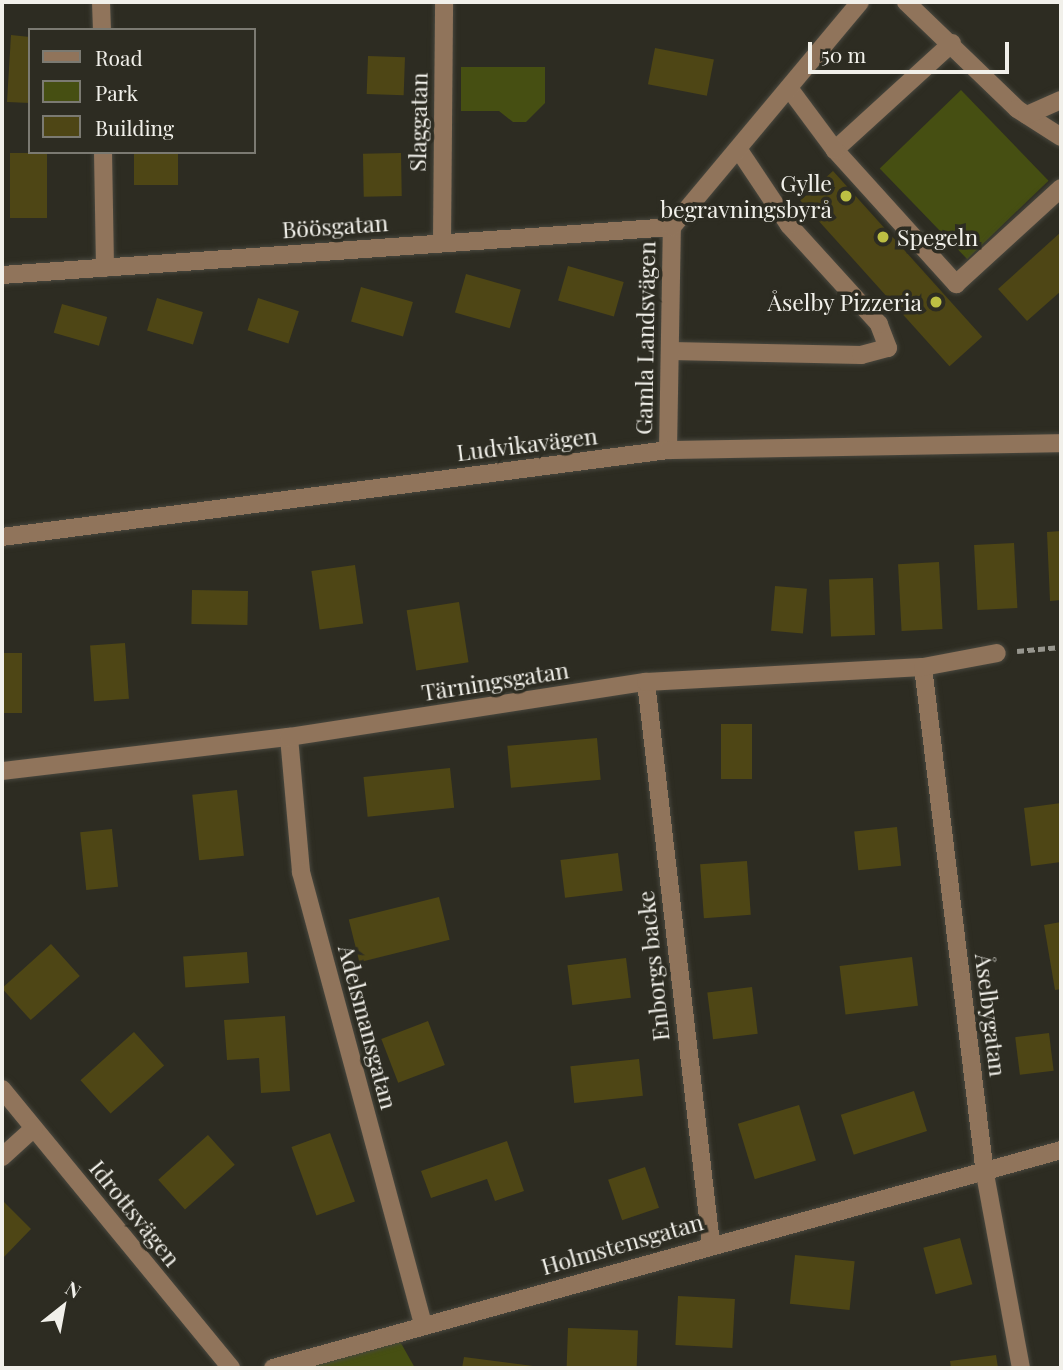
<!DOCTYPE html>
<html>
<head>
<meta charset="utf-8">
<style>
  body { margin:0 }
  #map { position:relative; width:1063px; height:1370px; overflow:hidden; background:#2d2c22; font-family:"Playfair Display",serif }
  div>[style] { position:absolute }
  .green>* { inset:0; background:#464f12; transform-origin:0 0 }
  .building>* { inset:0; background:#4e4615; transform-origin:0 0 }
  .path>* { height:4.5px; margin-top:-2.25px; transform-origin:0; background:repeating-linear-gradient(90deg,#97968e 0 7px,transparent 0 10.5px) }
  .roads { filter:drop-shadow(0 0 2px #48473e) drop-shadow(0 0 2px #48473e) }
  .minor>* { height:18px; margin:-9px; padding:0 9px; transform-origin:9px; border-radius:9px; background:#90745b }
  .dots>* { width:19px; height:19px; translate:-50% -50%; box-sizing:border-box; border:4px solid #2d2c22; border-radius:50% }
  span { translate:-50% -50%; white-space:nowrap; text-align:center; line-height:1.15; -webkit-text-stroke:7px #2d2c22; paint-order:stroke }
  .street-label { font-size:23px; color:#f1f0ea }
  .poi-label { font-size:23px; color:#f1f0ea }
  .right { translate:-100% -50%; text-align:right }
  .left { translate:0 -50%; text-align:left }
  .frame { position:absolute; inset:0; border:4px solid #f1f0ea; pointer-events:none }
  .legend { position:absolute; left:28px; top:28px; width:228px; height:126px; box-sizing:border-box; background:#2d2c22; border:2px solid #7b7a72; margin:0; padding:9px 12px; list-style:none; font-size:21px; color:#f1f0ea }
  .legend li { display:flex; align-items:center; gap:14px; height:35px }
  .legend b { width:35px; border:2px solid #7b7a72 }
  .north { position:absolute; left:28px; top:1272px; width:70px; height:70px; -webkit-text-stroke:5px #2d2c22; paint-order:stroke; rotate:31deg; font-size:19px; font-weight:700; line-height:28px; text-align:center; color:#f1f0ea }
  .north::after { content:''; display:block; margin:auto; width:24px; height:32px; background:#f1f0ea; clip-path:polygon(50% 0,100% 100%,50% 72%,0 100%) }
  .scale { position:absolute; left:808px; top:42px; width:201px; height:32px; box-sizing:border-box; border:4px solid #f1f0ea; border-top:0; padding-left:9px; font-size:21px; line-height:24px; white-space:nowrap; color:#f1f0ea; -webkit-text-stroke:5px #2d2c22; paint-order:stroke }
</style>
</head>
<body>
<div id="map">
  <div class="green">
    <div style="clip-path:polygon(461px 67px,545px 67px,545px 103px,526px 122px,513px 122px,499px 111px,461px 111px)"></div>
    <div style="left:961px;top:90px;width:126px;height:113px;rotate:46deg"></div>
    <div style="clip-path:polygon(398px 1338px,415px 1368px,297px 1368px)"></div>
  </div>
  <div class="building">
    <div style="clip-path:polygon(11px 35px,30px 37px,30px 103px,7px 102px)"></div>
    <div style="left:655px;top:48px;width:60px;height:37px;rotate:11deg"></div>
    <div style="left:368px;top:56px;width:37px;height:38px;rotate:2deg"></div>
    <div style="left:134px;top:152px;width:44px;height:33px"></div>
    <div style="left:10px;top:153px;width:37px;height:65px"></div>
    <div style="left:401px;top:153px;width:43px;height:38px;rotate:89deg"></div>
    <div style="left:833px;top:171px;width:223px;height:44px;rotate:48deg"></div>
    <div style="clip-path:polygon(1061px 232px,1061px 291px,1027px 321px,998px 289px)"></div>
    <div style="left:568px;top:266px;width:58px;height:36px;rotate:16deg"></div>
    <div style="left:466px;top:274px;width:57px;height:40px;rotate:16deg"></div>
    <div style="left:361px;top:287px;width:54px;height:36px;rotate:16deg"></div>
    <div style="left:157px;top:298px;width:48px;height:34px;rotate:17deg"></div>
    <div style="left:258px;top:298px;width:43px;height:34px;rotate:18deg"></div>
    <div style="left:62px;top:304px;width:47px;height:30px;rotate:16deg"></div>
    <div style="clip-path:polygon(1061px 531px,1061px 600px,1050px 601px,1047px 532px)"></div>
    <div style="left:1014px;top:543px;width:65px;height:40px;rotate:87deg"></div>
    <div style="left:939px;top:562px;width:67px;height:41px;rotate:87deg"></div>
    <div style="left:355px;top:565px;width:59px;height:44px;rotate:82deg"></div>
    <div style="left:873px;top:578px;width:57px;height:44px;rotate:88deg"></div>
    <div style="left:775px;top:586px;width:32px;height:45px;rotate:5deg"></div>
    <div style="left:192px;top:590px;width:56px;height:34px;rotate:1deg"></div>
    <div style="left:459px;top:602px;width:61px;height:53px;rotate:81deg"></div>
    <div style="left:125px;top:643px;width:56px;height:35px;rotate:86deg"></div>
    <div style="left:2px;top:653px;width:20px;height:60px"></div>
    <div style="left:721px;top:724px;width:31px;height:55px"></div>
    <div style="left:597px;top:738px;width:42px;height:90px;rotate:85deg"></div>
    <div style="left:450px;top:768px;width:40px;height:87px;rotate:84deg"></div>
    <div style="left:237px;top:790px;width:66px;height:45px;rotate:84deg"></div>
    <div style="clip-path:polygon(1061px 803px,1061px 862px,1031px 866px,1024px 808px)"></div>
    <div style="left:897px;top:827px;width:39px;height:43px;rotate:84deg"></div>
    <div style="left:112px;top:829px;width:58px;height:32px;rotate:84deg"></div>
    <div style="left:618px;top:853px;width:38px;height:58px;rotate:83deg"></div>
    <div style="left:747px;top:861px;width:54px;height:47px;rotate:86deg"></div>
    <div style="left:439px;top:897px;width:44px;height:93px;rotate:76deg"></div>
    <div style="clip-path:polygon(1061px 922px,1061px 989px,1055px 990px,1044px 925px)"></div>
    <div style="left:51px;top:944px;width:43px;height:66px;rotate:48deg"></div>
    <div style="left:247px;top:952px;width:31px;height:64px;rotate:86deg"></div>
    <div style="left:912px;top:957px;width:49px;height:73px;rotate:83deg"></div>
    <div style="left:626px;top:958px;width:40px;height:59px;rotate:83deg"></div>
    <div style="left:752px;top:987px;width:47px;height:45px;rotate:83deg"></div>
    <div style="clip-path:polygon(285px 1016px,290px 1091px,261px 1093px,259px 1058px,227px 1060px,224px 1020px)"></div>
    <div style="left:428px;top:1021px;width:47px;height:50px;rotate:69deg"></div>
    <div style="left:134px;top:1032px;width:45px;height:72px;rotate:48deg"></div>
    <div style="left:1049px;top:1033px;width:38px;height:34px;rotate:83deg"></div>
    <div style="left:639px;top:1059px;width:37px;height:69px;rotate:84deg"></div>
    <div style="left:914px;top:1091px;width:42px;height:77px;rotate:72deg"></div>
    <div style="left:799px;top:1105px;width:58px;height:64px;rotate:73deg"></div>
    <div style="left:330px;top:1133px;width:73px;height:41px;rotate:70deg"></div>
    <div style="left:208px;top:1135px;width:40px;height:67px;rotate:48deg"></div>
    <div style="clip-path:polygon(507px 1141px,524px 1191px,495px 1201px,487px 1179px,431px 1198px,421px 1171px)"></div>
    <div style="left:645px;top:1167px;width:43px;height:39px;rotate:71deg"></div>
    <div style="clip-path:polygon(3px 1201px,31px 1229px,2px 1259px,2px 1203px)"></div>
    <div style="left:960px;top:1238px;width:48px;height:38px;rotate:75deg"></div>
    <div style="left:795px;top:1255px;width:60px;height:49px;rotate:6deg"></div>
    <div style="left:678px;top:1296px;width:57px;height:49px;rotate:3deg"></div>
    <div style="left:568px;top:1328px;width:70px;height:40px;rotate:2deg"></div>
    <div style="clip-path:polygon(996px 1355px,998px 1368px,951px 1368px,950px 1361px)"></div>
    <div style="clip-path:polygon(464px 1357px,533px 1366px,533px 1368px,462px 1368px)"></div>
  </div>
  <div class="path">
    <div style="left:1017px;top:651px;width:44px;rotate:-5.2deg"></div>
  </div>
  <div class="roads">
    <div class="minor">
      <div style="left:101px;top:2px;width:28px;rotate:88deg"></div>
      <div style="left:906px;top:2px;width:154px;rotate:43.9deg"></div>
      <div style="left:1017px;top:109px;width:52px;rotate:32.5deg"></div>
      <div style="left:952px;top:43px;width:159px;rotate:137.6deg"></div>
      <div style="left:835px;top:150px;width:181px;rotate:47.9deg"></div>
      <div style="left:956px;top:284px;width:142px;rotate:-42.4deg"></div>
      <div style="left:789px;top:88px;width:77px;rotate:53.4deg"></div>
      <div style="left:1027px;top:115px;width:37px;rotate:-24deg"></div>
      <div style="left:103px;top:152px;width:116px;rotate:89deg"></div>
      <div style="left:442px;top:242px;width:240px;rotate:-89.5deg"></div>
      <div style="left:2px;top:275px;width:672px;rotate:-4.1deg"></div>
      <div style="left:671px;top:351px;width:190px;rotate:1.2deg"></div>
      <div style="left:861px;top:355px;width:28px;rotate:-15deg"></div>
      <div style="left:888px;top:348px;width:26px;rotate:-111deg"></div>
      <div style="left:879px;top:324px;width:134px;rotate:-132.3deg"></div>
      <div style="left:789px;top:225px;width:90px;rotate:-123.7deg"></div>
      <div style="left:668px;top:450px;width:223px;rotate:-89deg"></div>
      <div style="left:672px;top:227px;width:293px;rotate:-50.1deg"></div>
      <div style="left:2px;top:537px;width:672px;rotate:-7.44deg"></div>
      <div style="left:668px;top:450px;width:393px;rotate:-1deg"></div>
      <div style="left:923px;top:667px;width:511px;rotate:83.03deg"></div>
      <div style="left:985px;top:1174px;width:197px;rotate:79.5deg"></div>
      <div style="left:646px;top:682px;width:566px;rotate:83.4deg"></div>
      <div style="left:289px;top:737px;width:136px;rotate:84.9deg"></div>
      <div style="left:301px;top:872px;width:469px;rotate:74.9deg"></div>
      <div style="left:2px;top:771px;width:289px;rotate:-6.8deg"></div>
      <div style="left:289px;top:737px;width:361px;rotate:-8.8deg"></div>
      <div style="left:646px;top:682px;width:277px;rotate:-3.1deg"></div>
      <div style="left:923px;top:667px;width:75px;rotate:-10.7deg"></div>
      <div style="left:2px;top:1089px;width:361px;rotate:50.6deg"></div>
      <div style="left:2px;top:1157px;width:43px;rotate:-42.2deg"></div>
      <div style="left:273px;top:1368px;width:818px;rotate:-15.46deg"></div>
    </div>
  </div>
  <div class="dots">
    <div style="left:846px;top:196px;background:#bdbf43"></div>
    <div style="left:883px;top:237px;background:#bdbf43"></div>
    <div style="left:936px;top:302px;background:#bdbf43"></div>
  </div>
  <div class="street-label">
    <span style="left:418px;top:122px;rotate:-89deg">Slaggatan</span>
    <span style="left:335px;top:226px;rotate:-4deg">Böösgatan</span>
    <span style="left:645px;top:338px;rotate:-89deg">Gamla Landsvägen</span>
    <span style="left:527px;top:444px;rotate:-7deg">Ludvikavägen</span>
    <span style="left:495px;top:681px;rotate:-9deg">Tärningsgatan</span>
    <span style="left:653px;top:966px;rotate:-96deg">Enborgs backe</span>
    <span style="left:991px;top:1015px;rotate:83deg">Åselbygatan</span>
    <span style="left:368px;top:1027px;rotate:75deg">Adelsmansgatan</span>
    <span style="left:135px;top:1213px;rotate:51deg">Idrottsvägen</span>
    <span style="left:622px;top:1244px;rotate:-16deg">Holmstensgatan</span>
  </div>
  <div class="poi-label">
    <span class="right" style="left:832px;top:196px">Gylle<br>begravningsbyrå</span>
    <span class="left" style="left:897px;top:237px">Spegeln</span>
    <span class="right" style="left:922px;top:302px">Åselby Pizzeria</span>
  </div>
  <div class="frame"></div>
  <ul class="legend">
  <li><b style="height:9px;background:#90745b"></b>Road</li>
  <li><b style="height:19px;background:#464f12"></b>Park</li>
  <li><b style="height:19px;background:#4e4615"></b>Building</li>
  </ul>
  <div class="north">N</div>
  <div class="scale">50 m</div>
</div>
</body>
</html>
